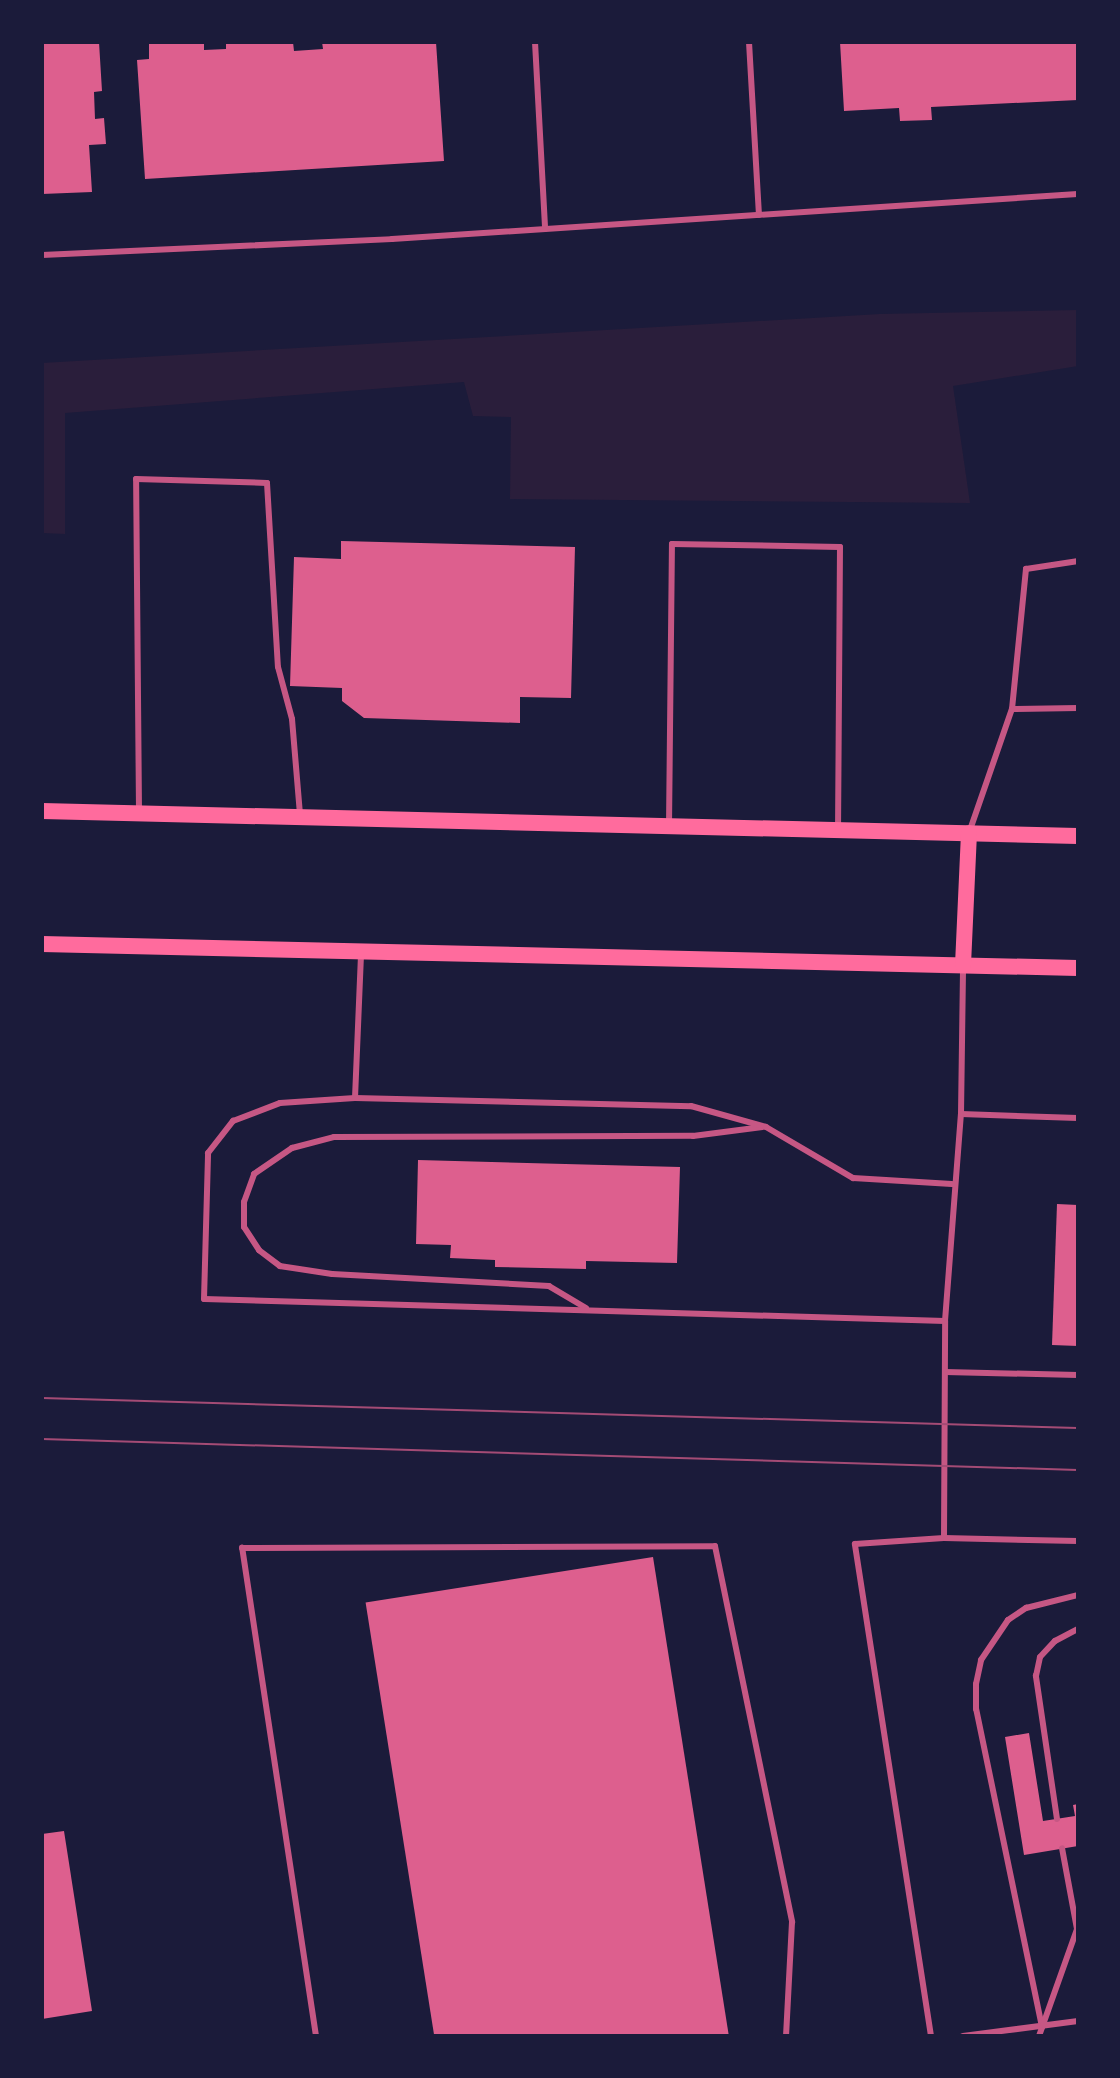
<!DOCTYPE html>
<html>
<head>
<meta charset="utf-8">
<style>
  body { margin:0 }
  #map { position:relative; width:1120px; height:2078px; overflow:hidden; background:#1b1b3a; font-family:"Roboto Condensed",sans-serif }
  div>[style] { position:absolute }
  .green>* { inset:0; background:#2a1e3b }
  .building>* { inset:0; background:#dd5f8e; transform-origin:0 0 }
  .service>* { height:6px; margin:-3px; padding:0 3px; transform-origin:3px; border-radius:3px; background:#c65784 }
  .secondary>* { height:16px; margin:-8px; padding:0 8px; transform-origin:8px; border-radius:8px; background:#ff6b9d }
  .tram>* { height:2px; margin:-1px; padding:0 1px; transform-origin:1px; border-radius:1px; background:#a44b75 }
  span { translate:-50% -50%; white-space:nowrap; text-align:center; line-height:1.15; -webkit-text-stroke:6px #1b1b3a; paint-order:stroke }
  .frame { position:absolute; inset:0; border:44px solid #1b1b3a; pointer-events:none }
</style>
</head>
<body>
<div id="map">
  <div class="green">
    <div style="clip-path:polygon(1078px 310px,1078px 366px,953px 386px,970px 503px,510px 499px,511px 417px,473px 416px,464px 382px,65px 413px,65px 534px,42px 533px,42px 363px,880px 314px)"></div>
  </div>
  <div class="building">
    <div style="clip-path:polygon(42px 42px,99px 42px,102px 91px,94px 92px,95px 119px,104px 118px,106px 144px,89px 145px,92px 192px,42px 194px)"></div>
    <div style="clip-path:polygon(149px 42px,204px 42px,204px 50px,226px 49px,226px 42px,293px 42px,294px 51px,323px 49px,322px 42px,436px 42px,444px 161px,145px 179px,137px 60px,149px 59px)"></div>
    <div style="clip-path:polygon(840px 42px,1078px 42px,1078px 100px,931px 107px,932px 120px,900px 121px,899px 108px,844px 111px)"></div>
    <div style="clip-path:polygon(341px 541px,575px 547px,571px 698px,520px 697px,520px 723px,364px 718px,342px 701px,342px 688px,290px 686px,294px 557px,341px 559px)"></div>
    <div style="clip-path:polygon(418px 1160px,680px 1167px,677px 1263px,586px 1261px,586px 1269px,495px 1267px,495px 1260px,450px 1258px,451px 1245px,416px 1244px)"></div>
    <div style="clip-path:polygon(1057px 1204px,1078px 1205px,1078px 1346px,1052px 1345px)"></div>
    <div style="left:653px;top:1557px;width:485px;height:291px;rotate:81deg"></div>
    <div style="clip-path:polygon(1029px 1733px,1043px 1821px,1075px 1816px,1073px 1805px,1078px 1804px,1078px 1846px,1024px 1855px,1005px 1737px)"></div>
    <div style="clip-path:polygon(64px 1831px,92px 2011px,42px 2019px,42px 1834px)"></div>
  </div>
  <div class="service">
    <div style="left:535px;top:42px;width:187px;rotate:86.9deg"></div>
    <div style="left:749px;top:42px;width:173px;rotate:86.7deg"></div>
    <div style="left:42px;top:255px;width:350px;rotate:-2.6deg"></div>
    <div style="left:392px;top:239px;width:687px;rotate:-3.75deg"></div>
    <div style="left:1012px;top:709px;width:66px;rotate:-0.9deg"></div>
    <div style="left:139px;top:811px;width:332px;rotate:-90.5deg"></div>
    <div style="left:136px;top:479px;width:131px;rotate:1.7deg"></div>
    <div style="left:267px;top:483px;width:184px;rotate:86.6deg"></div>
    <div style="left:278px;top:667px;width:54px;rotate:74.9deg"></div>
    <div style="left:292px;top:719px;width:96px;rotate:85.2deg"></div>
    <div style="left:669px;top:826px;width:282px;rotate:-89.4deg"></div>
    <div style="left:672px;top:544px;width:168px;rotate:1deg"></div>
    <div style="left:840px;top:547px;width:283px;rotate:90.4deg"></div>
    <div style="left:970px;top:830px;width:128px;rotate:-70.9deg"></div>
    <div style="left:1012px;top:709px;width:141px;rotate:-84.3deg"></div>
    <div style="left:1026px;top:569px;width:53px;rotate:-8.7deg"></div>
    <div style="left:355px;top:1098px;width:146px;rotate:-87.6deg"></div>
    <div style="left:961px;top:1114px;width:117px;rotate:2deg"></div>
    <div style="left:586px;top:1308px;width:43px;rotate:-149.3deg"></div>
    <div style="left:549px;top:1286px;width:217px;rotate:-176.8deg"></div>
    <div style="left:332px;top:1274px;width:53px;rotate:-171.3deg"></div>
    <div style="left:280px;top:1266px;width:26px;rotate:-143deg"></div>
    <div style="left:259px;top:1250px;width:27px;rotate:-123deg"></div>
    <div style="left:244px;top:1227px;width:25px;rotate:-90deg"></div>
    <div style="left:244px;top:1202px;width:30px;rotate:-70deg"></div>
    <div style="left:254px;top:1174px;width:46px;rotate:-34.4deg"></div>
    <div style="left:292px;top:1148px;width:43px;rotate:-14.7deg"></div>
    <div style="left:334px;top:1137px;width:359px;rotate:-0.2deg"></div>
    <div style="left:693px;top:1136px;width:70px;rotate:-7.4deg"></div>
    <div style="left:945px;top:1321px;width:741px;rotate:-178.3deg"></div>
    <div style="left:204px;top:1299px;width:146px;rotate:-88.4deg"></div>
    <div style="left:208px;top:1153px;width:41px;rotate:-52deg"></div>
    <div style="left:233px;top:1121px;width:50px;rotate:-21deg"></div>
    <div style="left:280px;top:1103px;width:75px;rotate:-3.8deg"></div>
    <div style="left:355px;top:1098px;width:336px;rotate:1.4deg"></div>
    <div style="left:691px;top:1106px;width:78px;rotate:15.6deg"></div>
    <div style="left:766px;top:1127px;width:101px;rotate:30.4deg"></div>
    <div style="left:853px;top:1178px;width:99px;rotate:3.5deg"></div>
    <div style="left:945px;top:1372px;width:133px;rotate:1.3deg"></div>
    <div style="left:944px;top:1538px;width:217px;rotate:-89.7deg"></div>
    <div style="left:945px;top:1321px;width:208px;rotate:-85.6deg"></div>
    <div style="left:961px;top:1114px;width:147px;rotate:-89.2deg"></div>
    <div style="left:1057px;top:1819px;width:145px;rotate:-98.4deg"></div>
    <div style="left:1036px;top:1676px;width:19px;rotate:-78deg"></div>
    <div style="left:1040px;top:1657px;width:22px;rotate:-47deg"></div>
    <div style="left:1055px;top:1641px;width:26px;rotate:-28deg"></div>
    <div style="left:1042px;top:2027px;width:325px;rotate:-101.7deg"></div>
    <div style="left:976px;top:1709px;width:25px;rotate:-90deg"></div>
    <div style="left:976px;top:1684px;width:25px;rotate:-78deg"></div>
    <div style="left:981px;top:1660px;width:48px;rotate:-56deg"></div>
    <div style="left:1008px;top:1620px;width:22px;rotate:-34deg"></div>
    <div style="left:1026px;top:1608px;width:54px;rotate:-14deg"></div>
    <div style="left:316px;top:2036px;width:494px;rotate:-98.6deg"></div>
    <div style="left:242px;top:1548px;width:473px;rotate:-0.2deg"></div>
    <div style="left:715px;top:1546px;width:384px;rotate:78.4deg"></div>
    <div style="left:792px;top:1922px;width:114px;rotate:93deg"></div>
    <div style="left:931px;top:2036px;width:498px;rotate:-98.8deg"></div>
    <div style="left:855px;top:1544px;width:89px;rotate:-3.9deg"></div>
    <div style="left:944px;top:1538px;width:134px;rotate:1.3deg"></div>
    <div style="left:963px;top:2036px;width:116px;rotate:-7.4deg"></div>
    <div style="left:1039px;top:2036px;width:114px;rotate:-70.4deg"></div>
    <div style="left:1077px;top:1929px;width:82px;rotate:-100.5deg"></div>
  </div>
  <div class="secondary">
    <div style="left:42px;top:811px;width:1036px;rotate:1.38deg"></div>
    <div style="left:42px;top:944px;width:1036px;rotate:1.33deg"></div>
    <div style="left:963px;top:965px;width:132px;rotate:-87.4deg"></div>
  </div>
  <div class="tram">
    <div style="left:42px;top:1398px;width:1036px;rotate:1.66deg"></div>
    <div style="left:42px;top:1439px;width:1036px;rotate:1.71deg"></div>
  </div>
  <div class="frame"></div>
</div>
</body>
</html>
